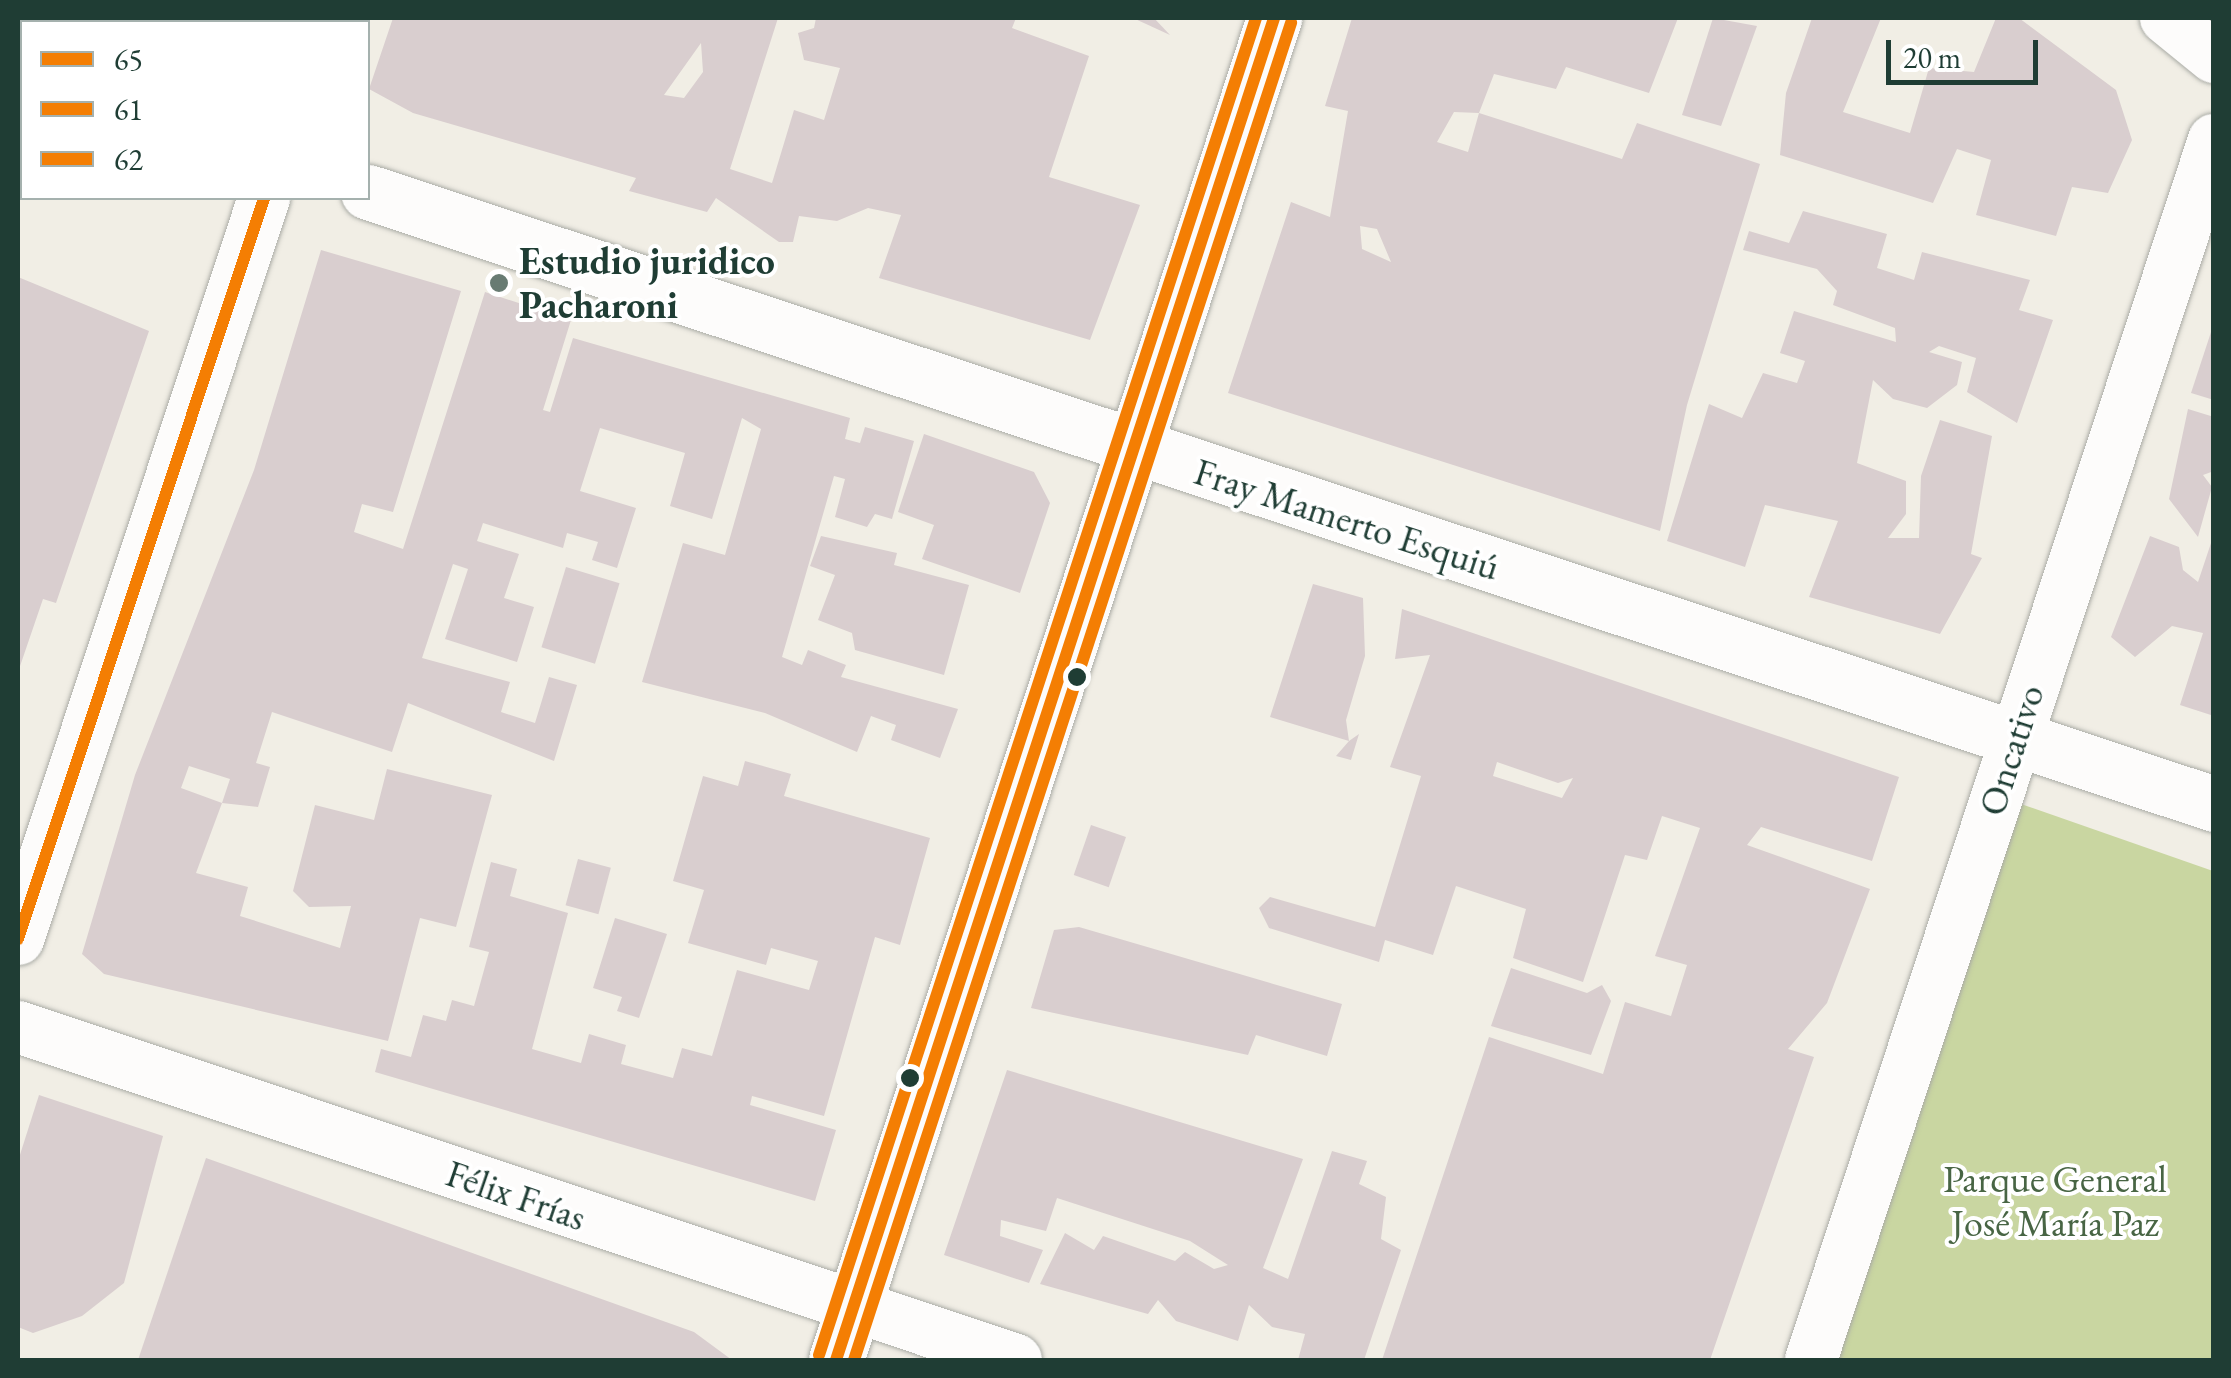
<!DOCTYPE html>
<html>
<head>
<meta charset="utf-8">
<style>
  body { margin:0 }
  #map { position:relative; width:2231px; height:1378px; overflow:hidden; background:#f1eee5; font-family:"EB Garamond",serif }
  div>[style] { position:absolute }
  .green>* { inset:0; background:#c9d6a1 }
  .building>* { inset:0; background:#d9cecf; transform-origin:0 0 }
  .roads { filter:drop-shadow(0 0 2px #aaaca6) drop-shadow(0 0 2px #aaaca6) }
  .minor>* { height:52px; margin:-26px; padding:0 26px; transform-origin:26px; border-radius:26px; background:#fdfcfb }
  .tertiary>* { height:55px; margin:-27.5px; padding:0 27.5px; transform-origin:27.5px; border-radius:27.5px; background:#fdfcfb }
  .secondary>* { height:55px; margin:-27.5px; padding:0 27.5px; transform-origin:27.5px; border-radius:27.5px; background:#fdfcfb }
  .bus-1>* { height:12px; margin:-6px; padding:0 6px; transform-origin:6px; border-radius:6px; background:#f47e03 }
  .bus-2>* { height:12px; margin:-6px; padding:0 6px; transform-origin:6px; border-radius:6px; background:#f47e03 }
  .bus-3>* { height:12px; margin:-6px; padding:0 6px; transform-origin:6px; border-radius:6px; background:#f47e03 }
  .dots>* { width:28px; height:28px; translate:-50% -50%; box-sizing:border-box; border:5px solid #fff; border-radius:50% }
  span { translate:-50% -50%; white-space:nowrap; text-align:center; line-height:1.15; -webkit-text-stroke:8px #fff; paint-order:stroke }
  .poi-label { font-size:38px; color:#1f3d34; font-weight:700 }
  .left { translate:0 -50%; text-align:left }
  .street-label { font-size:38px; color:#1f3d34 }
  .park-label { font-size:38px; color:#486544 }
  .frame { position:absolute; inset:0; border:20px solid #1f3d34; pointer-events:none }
  .legend { position:absolute; left:20px; top:20px; width:350px; height:180px; box-sizing:border-box; background:#fff; border:2px solid #a5b1ae; margin:0; padding:12px 18px; list-style:none; font-size:30px; color:#1f3d34 }
  .legend li { display:flex; align-items:center; gap:20px; height:50px }
  .legend b { width:50px; border:2px solid #a5b1ae }
  .scale { position:absolute; left:1886px; top:40px; width:152px; height:45px; box-sizing:border-box; border:5px solid #1f3d34; border-top:0; padding-left:12px; font-size:30px; line-height:35px; white-space:nowrap; color:#1f3d34; -webkit-text-stroke:8px #fff; paint-order:stroke }
</style>
</head>
<body>
<div id="map">
  <div class="green">
    <div style="clip-path:polygon(2021px 804px,2213px 871px,2213px 1360px,1834px 1360px)"></div>
  </div>
  <div class="building">
    <div style="clip-path:polygon(114px 18px,215px 18px,213px 22px)"></div>
    <div style="clip-path:polygon(evenodd,393px 18px,778px 18px,730px 169px,772px 183px,794px 110px,824px 120px,840px 68px,804px 60px,798px 33px,814px 28px,816px 18px,1016px 18px,1012px 28px,1089px 56px,1049px 177px,1140px 205px,1090px 340px,879px 278px,901px 215px,868px 208px,837px 221px,799px 216px,793px 242px,779px 242px,716px 198px,707px 212px,629px 191px,636px 178px,413px 113px,369px 89px,393px 18px,701px 43px,703px 72px,684px 98px,664px 95px,701px 43px)"></div>
    <div style="clip-path:polygon(1133px 18px,1154px 18px,1170px 35px)"></div>
    <div style="clip-path:polygon(evenodd,1352px 18px,1678px 18px,1649px 93px,1566px 67px,1556px 89px,1494px 74px,1479px 113px,1622px 159px,1637px 123px,1760px 164px,1687px 405px,1660px 531px,1228px 393px,1291px 202px,1330px 217px,1348px 111px,1325px 106px,1352px 18px,1454px 112px,1479px 113px,1468px 152px,1437px 142px,1454px 112px,1352px 18px,1360px 226px,1377px 229px,1391px 262px,1362px 249px,1360px 226px)"></div>
    <div style="clip-path:polygon(1713px 18px,1757px 26px,1721px 126px,1682px 115px)"></div>
    <div style="clip-path:polygon(1812px 18px,1881px 18px,1843px 112px,1910px 133px,1929px 68px,1974px 72px,1996px 18px,2019px 18px,2116px 90px,2132px 140px,2108px 193px,2072px 187px,2056px 236px,1976px 215px,1991px 160px,1957px 149px,1933px 203px,1780px 155px,1786px 93px)"></div>
    <div style="clip-path:polygon(18px 144px,22px 146px,18px 207px)"></div>
    <div style="clip-path:polygon(1803px 211px,1887px 234px,1877px 268px,1914px 280px,1922px 252px,2030px 280px,2019px 310px,2053px 320px,2017px 423px,1967px 392px,1976px 358px,1939px 346px,1929px 352px,1962px 362px,1957px 385px,1927px 408px,1893px 399px,1873px 380px,1857px 463px,1906px 481px,1906px 514px,1888px 538px,1919px 538px,1921px 476px,1940px 420px,1992px 436px,1971px 554px,1982px 558px,1940px 634px,1809px 597px,1838px 521px,1765px 505px,1745px 567px,1667px 541px,1709px 404px,1742px 418px,1763px 373px,1797px 383px,1805px 361px,1780px 353px,1794px 311px,1896px 342px,1895px 328px,1833px 305px,1837px 291px,1817px 269px,1743px 250px,1749px 231px,1789px 243px)"></div>
    <div style="clip-path:polygon(321px 250px,461px 291px,393px 512px,362px 504px,354px 532px,403px 549px,485px 292px,571px 320px,543px 410px,550px 412px,573px 338px,850px 418px,845px 439px,860px 443px,865px 427px,914px 441px,892px 519px,875px 514px,867px 527px,835px 517px,845px 479px,834px 476px,782px 657px,802px 665px,808px 650px,846px 665px,841px 677px,958px 709px,940px 758px,891px 740px,896px 725px,871px 716px,857px 752px,765px 713px,642px 682px,683px 543px,725px 555px,761px 429px,742px 418px,712px 519px,670px 506px,685px 453px,600px 428px,580px 491px,636px 508px,617px 568px,592px 560px,598px 542px,567px 533px,563px 548px,483px 523px,477px 541px,519px 554px,504px 598px,534px 607px,517px 662px,445px 639px,468px 569px,453px 564px,422px 658px,510px 682px,501px 712px,535px 723px,549px 677px,577px 685px,554px 761px,408px 703px,392px 752px,272px 712px,256px 763px,270px 767px,258px 807px,222px 803px,230px 779px,189px 766px,181px 788px,222px 803px,196px 873px,248px 887px,240px 916px,340px 948px,351px 906px,309px 907px,293px 891px,315px 805px,374px 820px,387px 769px,492px 795px,456px 927px,420px 918px,388px 1041px,104px 974px,82px 954px,135px 775px,254px 470px)"></div>
    <div style="clip-path:polygon(18px 277px,149px 331px,56px 603px,43px 599px,18px 672px)"></div>
    <div style="clip-path:polygon(2213px 326px,2214px 326px,2214px 400px,2191px 393px)"></div>
    <div style="clip-path:polygon(2188px 409px,2214px 417px,2214px 471px,2203px 475px,2212px 487px,2198px 537px,2169px 499px)"></div>
    <div style="clip-path:polygon(924px 434px,1034px 472px,1050px 503px,1020px 593px,922px 559px,934px 525px,898px 512px)"></div>
    <div style="clip-path:polygon(2214px 534px,2214px 716px,2180px 705px,2203px 633px,2172px 626px,2135px 657px,2111px 637px,2150px 536px,2179px 547px,2183px 570px,2198px 582px)"></div>
    <div style="clip-path:polygon(821px 536px,897px 553px,894px 565px,969px 585px,944px 675px,855px 650px,852px 633px,818px 620px,835px 575px,810px 566px)"></div>
    <div style="left:566px;top:567px;width:56px;height:84px;rotate:17deg"></div>
    <div style="clip-path:polygon(1313px 584px,1363px 598px,1365px 656px,1346px 720px,1349px 741px,1359px 734px,1351px 760px,1336px 756px,1349px 741px,1270px 717px)"></div>
    <div style="clip-path:polygon(evenodd,1402px 609px,1899px 777px,1872px 861px,1761px 827px,1747px 845px,1870px 889px,1827px 1003px,1788px 1049px,1814px 1057px,1710px 1360px,1382px 1360px,1489px 1037px,1603px 1074px,1625px 1002px,1671px 1016px,1687px 965px,1655px 956px,1700px 828px,1662px 816px,1647px 860px,1625px 855px,1583px 982px,1513px 958px,1526px 909px,1456px 886px,1433px 955px,1385px 940px,1379px 962px,1269px 928px,1259px 908px,1270px 897px,1375px 927px,1421px 776px,1390px 767px,1430px 655px,1395px 659px,1402px 609px,1497px 762px,1558px 783px,1573px 778px,1562px 798px,1493px 776px,1497px 762px)"></div>
    <div style="clip-path:polygon(745px 761px,791px 774px,784px 796px,930px 838px,900px 945px,875px 937px,824px 1116px,752px 1096px,750px 1105px,836px 1130px,815px 1201px,375px 1072px,381px 1049px,411px 1057px,423px 1015px,446px 1021px,452px 1000px,474px 1006px,489px 952px,469px 947px,491px 862px,517px 869px,510px 896px,568px 913px,532px 1049px,581px 1063px,589px 1034px,626px 1045px,621px 1064px,673px 1078px,682px 1048px,712px 1056px,737px 970px,809px 990px,818px 961px,771px 948px,766px 965px,688px 943px,704px 890px,673px 881px,703px 776px,738px 786px)"></div>
    <div style="left:1091px;top:825px;width:37px;height:53px;rotate:19deg"></div>
    <div style="left:578px;top:859px;width:34px;height:48px;rotate:15deg"></div>
    <div style="clip-path:polygon(615px 918px,667px 934px,639px 1018px,617px 1011px,622px 997px,593px 988px)"></div>
    <div style="clip-path:polygon(1079px 927px,1342px 1004px,1327px 1056px,1256px 1035px,1248px 1055px,1031px 1008px,1054px 930px)"></div>
    <div style="clip-path:polygon(1511px 968px,1587px 993px,1602px 985px,1611px 1001px,1591px 1055px,1491px 1026px)"></div>
    <div style="clip-path:polygon(1007px 1070px,1303px 1159px,1263px 1268px,1288px 1279px,1332px 1151px,1367px 1161px,1359px 1184px,1386px 1197px,1381px 1239px,1401px 1250px,1364px 1360px,1298px 1360px,1305px 1334px,1272px 1327px,1249px 1305px,1238px 1341px,1176px 1321px,1158px 1300px,1148px 1314px,1040px 1284px,1065px 1233px,1094px 1250px,1103px 1236px,1175px 1261px,1185px 1252px,1214px 1269px,1228px 1265px,1190px 1241px,1057px 1198px,1046px 1231px,1001px 1220px,1000px 1236px,1043px 1250px,1029px 1283px,944px 1255px)"></div>
    <div style="clip-path:polygon(39px 1095px,163px 1136px,124px 1283px,82px 1316px,33px 1333px,18px 1327px,18px 1161px)"></div>
    <div style="clip-path:polygon(206px 1158px,694px 1332px,732px 1360px,138px 1360px)"></div>
  </div>
  <div class="roads">
    <div class="minor">
      <div style="left:2166px;top:18px;width:62px;rotate:39.1deg"></div>
      <div style="left:321px;top:22px;width:4px;rotate:-63deg"></div>
      <div style="left:18px;top:939px;width:781px;rotate:-71.63deg"></div>
      <div style="left:18px;top:1027px;width:1052px;rotate:18.45deg"></div>
      <div style="left:1811px;top:1360px;width:1285px;rotate:-71.72deg"></div>
    </div>
    <div class="tertiary">
      <div style="left:18px;top:75px;width:4px;rotate:14deg"></div>
      <div style="left:368px;top:192px;width:1945px;rotate:18.34deg"></div>
    </div>
    <div class="secondary">
      <div style="left:836px;top:1360px;width:1412px;rotate:-71.92deg"></div>
    </div>
  </div>
  <div class="bus-1">
    <div style="left:18px;top:939px;width:781px;rotate:-71.63deg"></div>
    <div style="left:836px;top:1360px;width:1412px;rotate:-71.92deg"></div>
  </div>
  <div class="bus-2">
    <div style="left:854px;top:1360px;width:1407px;rotate:-71.9deg"></div>
  </div>
  <div class="bus-3">
    <div style="left:819px;top:1355px;width:1407px;rotate:-71.9deg"></div>
  </div>
  <div class="dots">
    <div style="left:499px;top:283px;background:#687b72"></div>
    <div style="left:1077px;top:677px;background:#1f3d34"></div>
    <div style="left:910px;top:1078px;background:#1f3d34"></div>
  </div>
  <div class="poi-label">
    <span class="left" style="left:519px;top:283px">Estudio juridico<br>Pacharoni</span>
  </div>
  <div class="street-label">
    <span style="left:1347px;top:519px;rotate:18deg">Fray Mamerto Esquiú</span>
    <span style="left:2011px;top:750px;rotate:-72deg">Oncativo</span>
    <span style="left:516px;top:1195px;rotate:19deg">Félix Frías</span>
  </div>
  <div class="park-label">
    <span style="left:2055px;top:1201px">Parque General<br>José María Paz</span>
  </div>
  <div class="frame"></div>
  <ul class="legend">
  <li><b style="height:12px;background:#f47e03"></b>65</li>
  <li><b style="height:12px;background:#f47e03"></b>61</li>
  <li><b style="height:12px;background:#f47e03"></b>62</li>
  </ul>
  <div class="scale">20 m</div>
</div>
</body>
</html>
